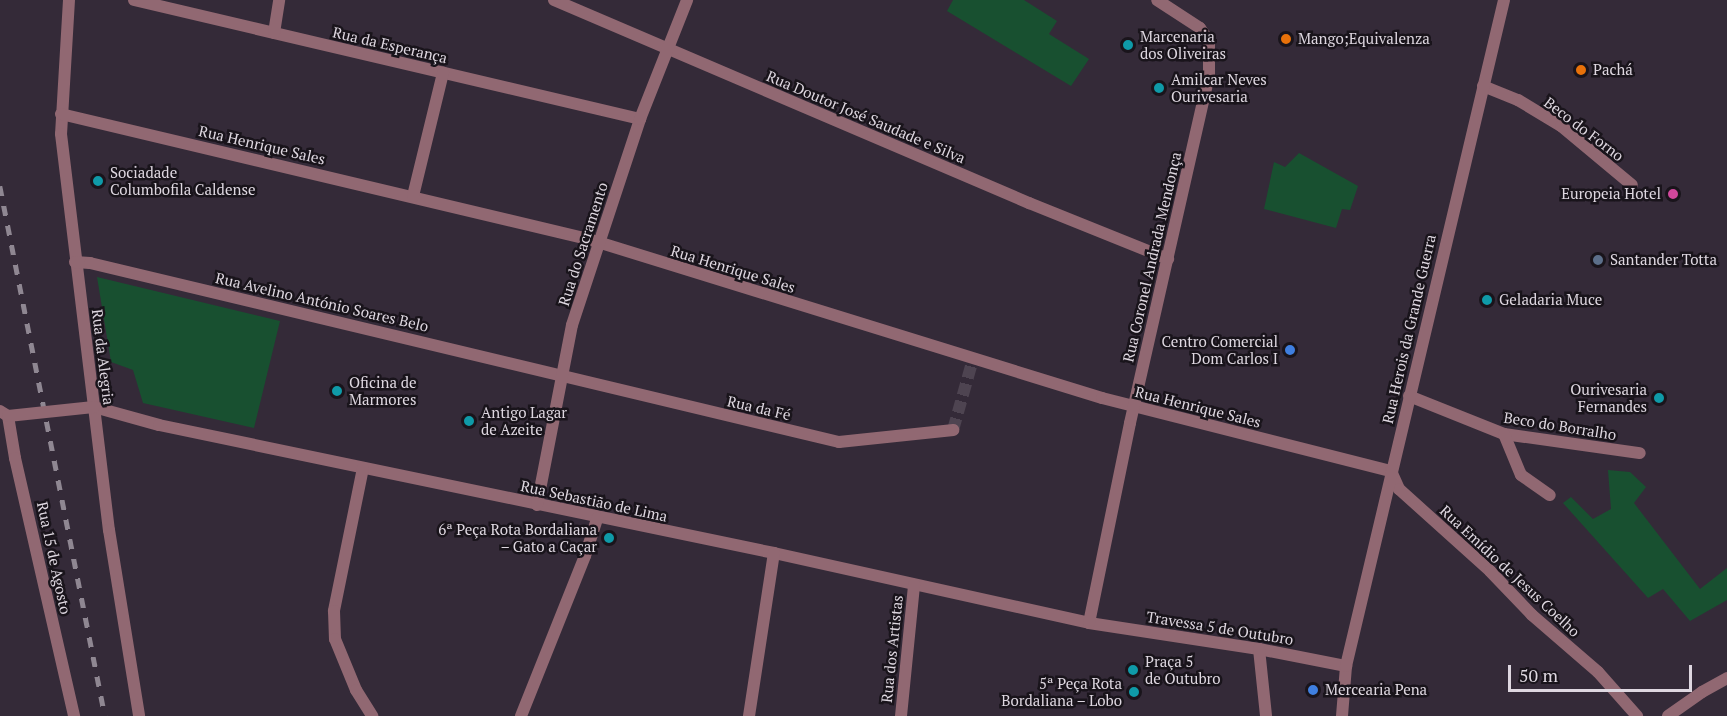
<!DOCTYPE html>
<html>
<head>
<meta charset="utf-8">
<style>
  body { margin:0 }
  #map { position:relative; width:1727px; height:716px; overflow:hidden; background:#342a38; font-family:"PT Serif",serif }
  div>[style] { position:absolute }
  .green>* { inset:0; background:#185030 }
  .minor-tunnel>* { height:12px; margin-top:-6px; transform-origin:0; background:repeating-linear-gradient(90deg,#4e4451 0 12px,transparent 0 18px) }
  .minor>* { height:12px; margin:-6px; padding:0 6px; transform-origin:6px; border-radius:6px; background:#916872 }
  .rail>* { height:4.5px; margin-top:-2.25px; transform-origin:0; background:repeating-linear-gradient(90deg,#8f8792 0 10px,transparent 0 20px) }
  .minor-bridge>* { height:12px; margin:-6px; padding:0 6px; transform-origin:6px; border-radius:6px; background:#916872 }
  .dots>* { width:16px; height:16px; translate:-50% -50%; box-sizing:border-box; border:3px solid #19141b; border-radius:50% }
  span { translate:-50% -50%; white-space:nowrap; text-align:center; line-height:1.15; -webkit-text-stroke:5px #19141b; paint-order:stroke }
  .poi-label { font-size:15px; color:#ded7e0 }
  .left { translate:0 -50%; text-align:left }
  .right { translate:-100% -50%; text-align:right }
  .street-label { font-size:15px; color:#ded7e0 }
  .scale { position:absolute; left:1508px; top:665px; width:184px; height:27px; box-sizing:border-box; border:3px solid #ded7e0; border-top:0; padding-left:8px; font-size:18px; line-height:21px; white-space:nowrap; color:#ded7e0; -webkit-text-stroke:4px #19141b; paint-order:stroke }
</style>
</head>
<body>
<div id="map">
  <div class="green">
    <div style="clip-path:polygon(953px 0,1024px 0,1057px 21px,1049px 34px,1089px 59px,1071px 86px,947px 11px)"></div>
    <div style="clip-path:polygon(1299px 153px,1358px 186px,1350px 210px,1342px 209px,1336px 228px,1264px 209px,1274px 162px,1285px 167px)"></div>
    <div style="clip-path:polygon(97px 277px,280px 321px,254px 428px,143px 403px,133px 370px,111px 362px)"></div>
    <div style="clip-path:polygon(1608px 470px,1630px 472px,1646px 487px,1634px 503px,1700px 589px,1727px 568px,1727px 600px,1690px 621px,1663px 589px,1648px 598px,1563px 503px,1571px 497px,1593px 519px,1611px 509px)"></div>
  </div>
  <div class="minor-tunnel">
    <div style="left:953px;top:430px;width:74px;rotate:-74.3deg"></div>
  </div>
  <div class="minor">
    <div style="left:69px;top:0;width:134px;rotate:93.4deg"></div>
    <div style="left:61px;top:134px;width:399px;rotate:83.1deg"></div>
    <div style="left:109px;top:530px;width:188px;rotate:80.8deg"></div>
    <div style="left:134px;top:0;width:520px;rotate:13.23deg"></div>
    <div style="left:554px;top:0;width:517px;rotate:23.14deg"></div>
    <div style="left:1029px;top:203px;width:150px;rotate:21.9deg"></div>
    <div style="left:274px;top:33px;width:33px;rotate:-81deg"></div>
    <div style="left:1483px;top:86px;width:38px;rotate:22deg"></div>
    <div style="left:1518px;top:100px;width:50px;rotate:31.2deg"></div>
    <div style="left:1561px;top:126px;width:92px;rotate:39.7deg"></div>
    <div style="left:61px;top:114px;width:542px;rotate:13.34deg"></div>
    <div style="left:588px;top:239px;width:538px;rotate:17.19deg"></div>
    <div style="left:1102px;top:398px;width:298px;rotate:14.2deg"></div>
    <div style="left:1391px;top:471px;width:20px;rotate:66deg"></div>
    <div style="left:1399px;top:489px;width:122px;rotate:42deg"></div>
    <div style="left:1490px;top:571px;width:61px;rotate:46.3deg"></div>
    <div style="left:1532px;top:615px;width:87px;rotate:40.8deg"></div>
    <div style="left:1598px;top:672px;width:59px;rotate:48.4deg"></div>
    <div style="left:413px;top:196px;width:127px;rotate:-76.3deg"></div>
    <div style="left:75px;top:262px;width:15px;rotate:4deg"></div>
    <div style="left:90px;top:263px;width:770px;rotate:13.44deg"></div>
    <div style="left:839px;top:442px;width:115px;rotate:-6deg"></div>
    <div style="left:1409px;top:396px;width:102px;rotate:21.8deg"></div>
    <div style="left:1504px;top:434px;width:137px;rotate:8deg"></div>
    <div style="left:94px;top:407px;width:67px;rotate:15.5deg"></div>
    <div style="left:159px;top:425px;width:628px;rotate:11.76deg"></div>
    <div style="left:774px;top:553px;width:323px;rotate:12.5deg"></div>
    <div style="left:1089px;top:623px;width:172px;rotate:8.7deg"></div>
    <div style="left:1259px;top:649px;width:89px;rotate:11.1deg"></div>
    <div style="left:0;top:411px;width:9px;rotate:32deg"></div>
    <div style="left:8px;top:416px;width:43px;rotate:80.5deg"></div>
    <div style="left:15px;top:458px;width:265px;rotate:77.1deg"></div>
    <div style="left:1504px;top:434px;width:44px;rotate:67.5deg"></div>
    <div style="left:1521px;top:475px;width:35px;rotate:35deg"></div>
    <div style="left:363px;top:468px;width:146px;rotate:101.5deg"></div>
    <div style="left:334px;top:611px;width:28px;rotate:88deg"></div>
    <div style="left:335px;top:639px;width:55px;rotate:67.6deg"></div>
    <div style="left:356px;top:690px;width:31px;rotate:58deg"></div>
    <div style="left:537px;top:505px;width:183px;rotate:-79deg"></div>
    <div style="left:572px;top:325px;width:217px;rotate:-71.7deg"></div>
    <div style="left:640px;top:119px;width:128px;rotate:-68.4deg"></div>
    <div style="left:1089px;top:623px;width:204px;rotate:-78.4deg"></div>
    <div style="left:1130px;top:423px;width:356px;rotate:-77.2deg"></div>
    <div style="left:1209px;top:76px;width:35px;rotate:-90deg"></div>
    <div style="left:1209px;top:41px;width:16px;rotate:-125deg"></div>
    <div style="left:1200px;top:28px;width:51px;rotate:-146.9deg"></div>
    <div style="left:1259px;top:649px;width:67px;rotate:84deg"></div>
    <div style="left:521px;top:716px;width:172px;rotate:-68.2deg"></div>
    <div style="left:585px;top:556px;width:40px;rotate:-72deg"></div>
    <div style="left:749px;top:716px;width:165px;rotate:-81.3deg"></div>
    <div style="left:901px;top:716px;width:132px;rotate:-84.3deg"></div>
    <div style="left:1342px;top:716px;width:50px;rotate:-85.4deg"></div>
    <div style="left:1346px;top:666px;width:684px;rotate:-76.65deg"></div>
    <div style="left:1668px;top:716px;width:42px;rotate:-35.2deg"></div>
    <div style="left:1702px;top:692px;width:29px;rotate:-29deg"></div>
  </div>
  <div class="rail">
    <div style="left:0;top:186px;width:540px;rotate:78.79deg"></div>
  </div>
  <div class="minor-bridge">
    <div style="left:8px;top:416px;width:86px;rotate:-6deg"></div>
  </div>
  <div class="dots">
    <div style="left:1286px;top:39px;background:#e8710a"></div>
    <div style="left:1128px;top:45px;background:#0f9aa8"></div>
    <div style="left:1581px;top:70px;background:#e8710a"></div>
    <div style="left:1159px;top:88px;background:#0f9aa8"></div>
    <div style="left:98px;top:181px;background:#0f9aa8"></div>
    <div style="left:1673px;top:194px;background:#d1479c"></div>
    <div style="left:1598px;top:260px;background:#5c6f8a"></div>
    <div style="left:1487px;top:300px;background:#0f9aa8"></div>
    <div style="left:1290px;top:350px;background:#3f7fe0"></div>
    <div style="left:337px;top:391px;background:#0f9aa8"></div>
    <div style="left:1659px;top:398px;background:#0f9aa8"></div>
    <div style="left:469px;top:421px;background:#0f9aa8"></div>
    <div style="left:609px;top:538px;background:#0f9aa8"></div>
    <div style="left:1133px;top:670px;background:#0f9aa8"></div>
    <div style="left:1313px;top:690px;background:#3f7fe0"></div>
    <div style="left:1134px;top:692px;background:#0f9aa8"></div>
  </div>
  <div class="poi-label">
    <span class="left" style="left:1140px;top:45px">Marcenaria<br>dos Oliveiras</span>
    <span class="left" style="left:1298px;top:39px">Mango;Equivalenza</span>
    <span class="left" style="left:1593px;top:70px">Pachá</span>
    <span class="left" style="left:1171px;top:88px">Amilcar Neves<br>Ourivesaria</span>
    <span class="left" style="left:110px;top:181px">Sociadade<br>Columbofila Caldense</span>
    <span class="right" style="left:1661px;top:194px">Europeia Hotel</span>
    <span class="left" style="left:1610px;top:260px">Santander Totta</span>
    <span class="left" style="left:1499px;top:300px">Geladaria Muce</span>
    <span class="right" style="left:1278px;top:350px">Centro Comercial<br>Dom Carlos I</span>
    <span class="left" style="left:349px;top:391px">Oficina de<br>Marmores</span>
    <span class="right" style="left:1647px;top:398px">Ourivesaria<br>Fernandes</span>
    <span class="left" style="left:481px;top:421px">Antigo Lagar<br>de Azeite</span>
    <span class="right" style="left:597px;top:538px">6ª Peça Rota Bordaliana<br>– Gato a Caçar</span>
    <span class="left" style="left:1145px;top:670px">Praça 5<br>de Outubro</span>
    <span class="right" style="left:1122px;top:692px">5ª Peça Rota<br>Bordaliana – Lobo</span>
    <span class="left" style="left:1325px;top:690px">Mercearia Pena</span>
  </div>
  <div class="street-label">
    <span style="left:390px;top:45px;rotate:13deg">Rua da Esperança</span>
    <span style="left:866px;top:117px;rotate:23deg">Rua Doutor José Saudade e Silva</span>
    <span style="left:1584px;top:129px;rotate:37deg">Beco do Forno</span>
    <span style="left:262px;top:145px;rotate:13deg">Rua Henrique Sales</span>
    <span style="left:583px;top:244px;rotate:-72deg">Rua do Sacramento</span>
    <span style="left:1152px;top:257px;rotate:-77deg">Rua Coronel Andrada Mendonça</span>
    <span style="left:733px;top:269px;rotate:17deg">Rua Henrique Sales</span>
    <span style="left:322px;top:302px;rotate:13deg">Rua Avelino António Soares Belo</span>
    <span style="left:1409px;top:329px;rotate:-77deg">Rua Herois da Grande Guerra</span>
    <span style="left:103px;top:357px;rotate:83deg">Rua da Alegria</span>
    <span style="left:1198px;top:407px;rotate:14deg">Rua Henrique Sales</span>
    <span style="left:759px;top:408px;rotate:13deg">Rua da Fé</span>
    <span style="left:1560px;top:426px;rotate:9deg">Beco do Borralho</span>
    <span style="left:594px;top:501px;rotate:12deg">Rua Sebastião de Lima</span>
    <span style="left:54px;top:558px;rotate:78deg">Rua 15 de Agosto</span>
    <span style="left:1510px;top:571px;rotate:43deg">Rua Emídio de Jesus Coelho</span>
    <span style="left:1220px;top:628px;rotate:9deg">Travessa 5 de Outubro</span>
    <span style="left:892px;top:649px;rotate:-84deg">Rua dos Artistas</span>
  </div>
  <div class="scale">50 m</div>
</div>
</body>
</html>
